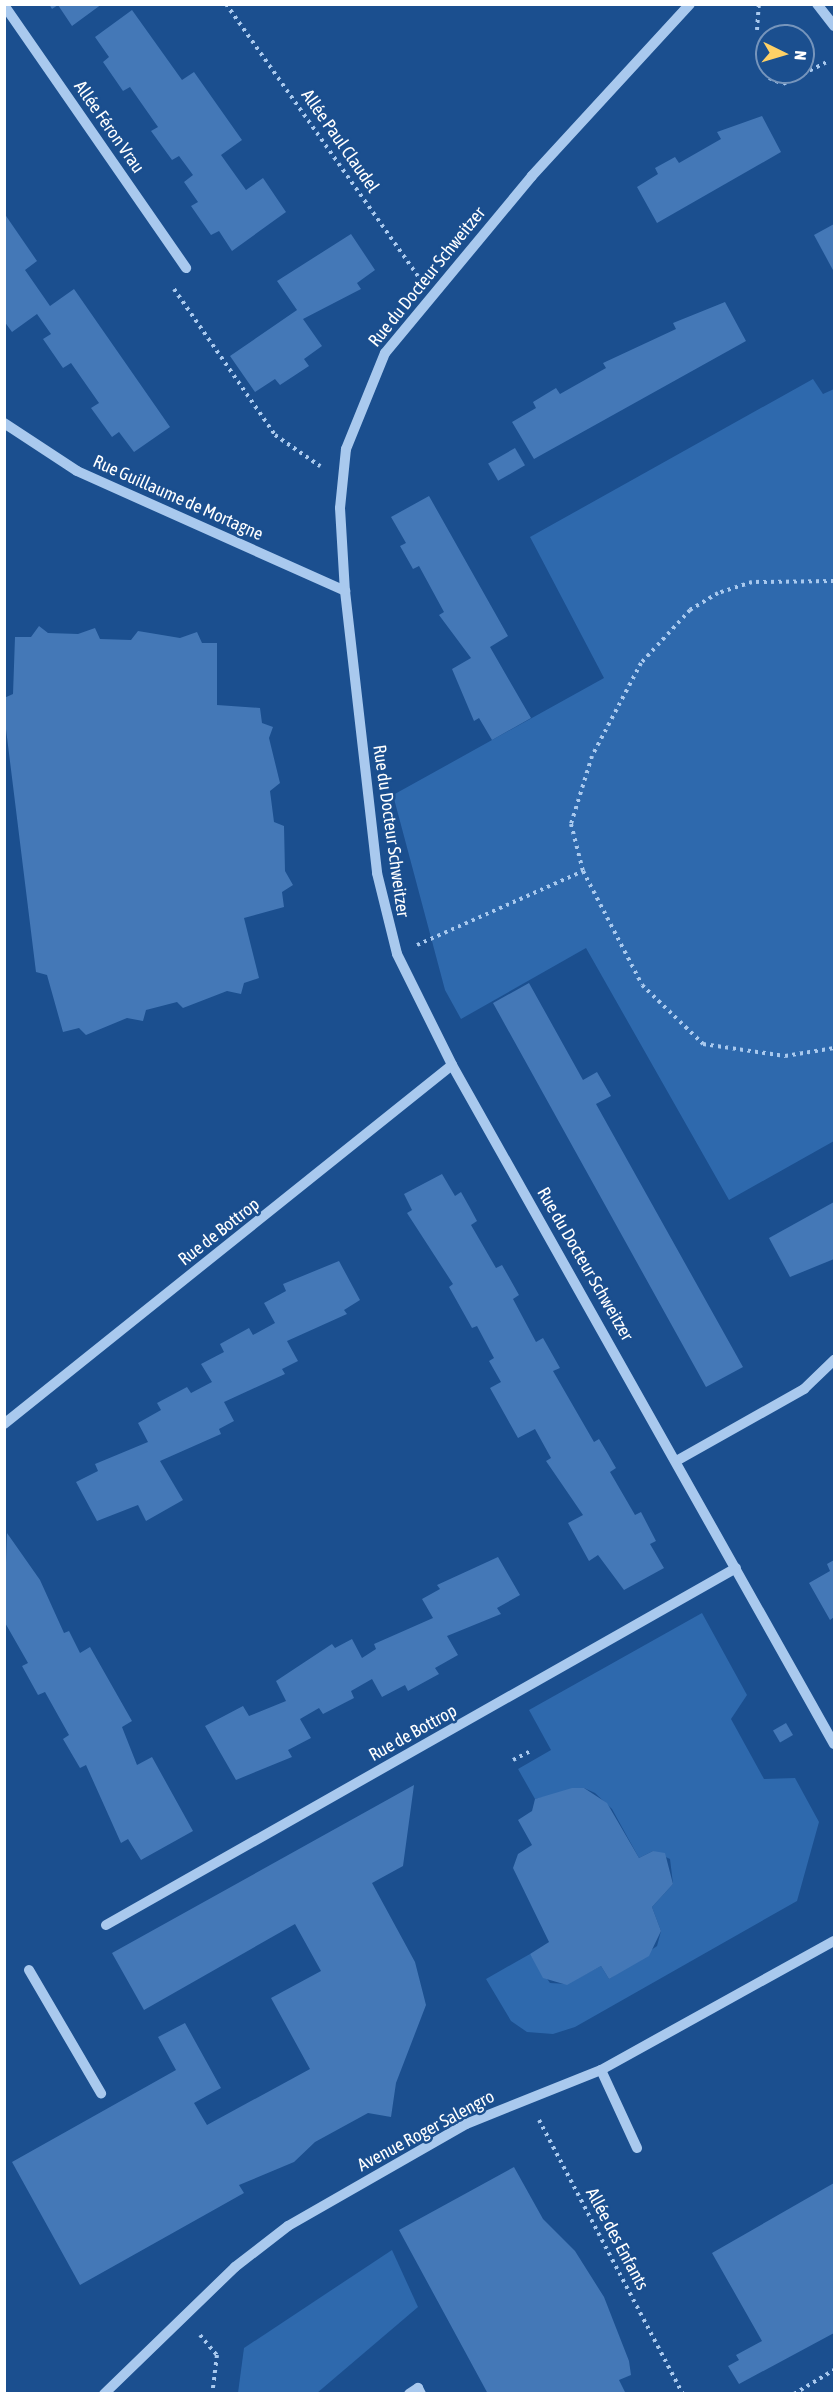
<!DOCTYPE html>
<html>
<head>
<meta charset="utf-8">
<style>
  body { margin:0 }
  #map { position:relative; width:839px; height:2398px; overflow:hidden; background:#1b4f8f; font-family:"Asap Condensed",sans-serif }
  div>[style] { position:absolute }
  .green>* { inset:0; background:#2e69ad }
  .building>* { inset:0; background:#4478b7; transform-origin:0 0 }
  .path>* { height:4px; margin-top:-2px; transform-origin:0; background:repeating-linear-gradient(90deg,#a9c9ee 0 3px,transparent 0 7.5px) }
  .minor>* { height:10px; margin:-5px; padding:0 5px; transform-origin:5px; border-radius:5px; background:#a9c9ee }
  span { translate:-50% -50%; white-space:nowrap; text-align:center; line-height:1.15; -webkit-text-stroke:5px #1b4f8f; paint-order:stroke }
  .street-label { font-size:18px; color:#fff }
  .frame { position:absolute; inset:0; border:6px solid #fff; pointer-events:none }
  .north { position:absolute; left:755px; top:24px; width:60px; height:60px; box-sizing:border-box; background:#1b4f8f; border:2px solid #7695bc; border-radius:50%; rotate:95deg; font-size:16px; font-weight:700; line-height:24px; text-align:center; color:#fff }
  .north::after { content:''; display:block; margin:auto; width:21px; height:27px; background:#ffd166; clip-path:polygon(50% 0,100% 100%,50% 72%,0 100%) }
</style>
</head>
<body>
<div id="map">
  <div class="green">
    <div style="clip-path:polygon(813px 379px,823px 394px,834px 389px,834px 1141px,729px 1200px,586px 948px,461px 1019px,445px 990px,393px 795px,604px 678px,530px 537px)"></div>
    <div style="clip-path:polygon(702px 1613px,747px 1695px,731px 1719px,764px 1779px,795px 1778px,819px 1822px,797px 1901px,575px 2027px,553px 2034px,527px 2032px,511px 2021px,486px 1979px,530px 1954px,550px 1983px,567px 1984px,601px 1966px,609px 1979px,657px 1946px,661px 1931px,652px 1907px,673px 1884px,670px 1859px,653px 1851px,639px 1858px,612px 1809px,595px 1793px,584px 1788px,535px 1799px,518px 1769px,551px 1750px,529px 1710px)"></div>
    <div style="clip-path:polygon(392px 2250px,418px 2307px,317px 2393px,238px 2393px,244px 2348px)"></div>
  </div>
  <div class="building">
    <div style="clip-path:polygon(49px 4px,102px 4px,72px 26px,58px 5px,52px 9px)"></div>
    <div style="clip-path:polygon(132px 10px,182px 80px,194px 72px,242px 140px,221px 155px,246px 190px,263px 178px,286px 212px,232px 251px,219px 231px,211px 235px,191px 206px,198px 202px,184px 182px,193px 175px,179px 156px,172px 160px,151px 131px,158px 127px,130px 87px,123px 91px,103px 62px,109px 57px,95px 37px)"></div>
    <div style="clip-path:polygon(762px 116px,781px 152px,657px 223px,637px 187px,658px 174px,655px 168px,675px 157px,679px 163px,721px 139px,717px 132px)"></div>
    <div style="clip-path:polygon(4px 213px,37px 261px,25px 270px,50px 306px,74px 289px,170px 427px,134px 452px,119px 432px,112px 437px,91px 408px,99px 403px,71px 363px,63px 368px,43px 339px,51px 334px,37px 314px,12px 332px,4px 321px)"></div>
    <div style="clip-path:polygon(834px 224px,834px 272px,814px 235px)"></div>
    <div style="clip-path:polygon(351px 234px,375px 270px,357px 283px,361px 289px,303px 319px,322px 346px,304px 359px,309px 366px,280px 385px,275px 379px,255px 392px,230px 356px,297px 310px,277px 281px)"></div>
    <div style="clip-path:polygon(725px 302px,746px 341px,534px 459px,512px 422px,536px 408px,533px 402px,556px 388px,560px 394px,606px 368px,603px 363px,676px 329px,673px 323px)"></div>
    <div style="left:515px;top:448px;width:20px;height:31px;rotate:60deg"></div>
    <div style="clip-path:polygon(429px 496px,508px 636px,490px 647px,531px 718px,492px 740px,479px 718px,474px 721px,452px 669px,471px 658px,439px 615px,444px 612px,419px 566px,413px 569px,400px 546px,406px 543px,391px 517px)"></div>
    <div style="clip-path:polygon(39px 626px,48px 633px,78px 634px,95px 628px,100px 639px,131px 640px,138px 631px,180px 638px,197px 632px,202px 643px,217px 643px,217px 705px,260px 708px,262px 723px,273px 727px,269px 738px,280px 783px,270px 791px,274px 822px,284px 826px,285px 871px,293px 885px,282px 892px,284px 907px,244px 918px,259px 978px,244px 983px,241px 994px,227px 991px,183px 1008px,177px 1002px,146px 1010px,143px 1021px,127px 1018px,86px 1035px,79px 1028px,63px 1032px,47px 975px,36px 972px,4px 713px,4px 698px,13px 694px,15px 637px,31px 637px)"></div>
    <div style="clip-path:polygon(529px 983px,583px 1080px,597px 1072px,611px 1096px,596px 1104px,743px 1367px,706px 1387px,493px 1003px)"></div>
    <div style="clip-path:polygon(442px 1174px,455px 1196px,461px 1192px,470px 1208px,477px 1221px,471px 1225px,496px 1268px,502px 1265px,519px 1295px,513px 1299px,536px 1342px,543px 1338px,560px 1368px,553px 1371px,594px 1442px,599px 1439px,608px 1454px,616px 1468px,610px 1472px,635px 1515px,641px 1512px,656px 1541px,650px 1544px,664px 1568px,624px 1590px,598px 1555px,589px 1561px,568px 1523px,583px 1515px,546px 1461px,551px 1458px,535px 1429px,518px 1438px,490px 1388px,501px 1382px,489px 1361px,494px 1358px,477px 1326px,472px 1328px,449px 1287px,453px 1284px,407px 1213px,412px 1210px,404px 1194px)"></div>
    <div style="clip-path:polygon(834px 1202px,834px 1259px,790px 1277px,769px 1238px)"></div>
    <div style="clip-path:polygon(339px 1261px,360px 1300px,344px 1310px,347px 1314px,287px 1341px,298px 1361px,282px 1369px,285px 1374px,224px 1402px,234px 1421px,219px 1429px,221px 1434px,160px 1461px,183px 1500px,146px 1521px,138px 1505px,97px 1521px,76px 1482px,98px 1471px,95px 1464px,148px 1442px,138px 1423px,161px 1410px,157px 1403px,187px 1387px,191px 1393px,212px 1382px,201px 1364px,224px 1352px,220px 1344px,249px 1328px,253px 1335px,275px 1323px,264px 1303px,286px 1291px,283px 1284px)"></div>
    <div style="clip-path:polygon(7px 1533px,40px 1580px,64px 1633px,69px 1631px,80px 1653px,90px 1647px,132px 1721px,122px 1727px,137px 1765px,152px 1757px,193px 1831px,141px 1860px,128px 1839px,121px 1843px,86px 1765px,80px 1768px,63px 1739px,69px 1735px,45px 1692px,38px 1695px,22px 1666px,28px 1663px,4px 1621px)"></div>
    <div style="clip-path:polygon(498px 1557px,520px 1595px,497px 1608px,501px 1614px,447px 1636px,458px 1655px,435px 1668px,439px 1674px,408px 1691px,405px 1685px,382px 1697px,372px 1679px,351px 1691px,354px 1698px,323px 1714px,319px 1708px,300px 1719px,311px 1738px,288px 1750px,292px 1757px,236px 1780px,205px 1726px,243px 1706px,249px 1716px,286px 1701px,276px 1681px,332px 1644px,335px 1648px,352px 1639px,362px 1658px,376px 1649px,374px 1644px,433px 1618px,422px 1599px,440px 1589px,437px 1585px)"></div>
    <div style="clip-path:polygon(834px 1560px,834px 1617px,830px 1620px,809px 1583px,830px 1571px,827px 1564px)"></div>
    <div style="left:786px;top:1723px;width:14px;height:15px;rotate:60deg"></div>
    <div style="clip-path:polygon(414px 1785px,403px 1866px,372px 1883px,415px 1962px,426px 2005px,396px 2083px,391px 2117px,368px 2113px,315px 2142px,294px 2162px,239px 2185px,244px 2193px,80px 2285px,12px 2162px,176px 2070px,158px 2037px,185px 2023px,221px 2088px,194px 2103px,207px 2125px,310px 2069px,271px 1998px,321px 1971px,295px 1924px,144px 2010px,112px 1953px)"></div>
    <div style="clip-path:polygon(572px 1788px,584px 1788px,607px 1803px,639px 1858px,653px 1851px,665px 1853px,673px 1884px,652px 1907px,661px 1931px,649px 1956px,609px 1979px,601px 1966px,567px 1985px,543px 1978px,530px 1954px,549px 1942px,513px 1868px,518px 1854px,532px 1845px,518px 1820px,532px 1811px,535px 1799px)"></div>
    <div style="clip-path:polygon(514px 2167px,543px 2219px,575px 2251px,604px 2297px,629px 2361px,631px 2375px,619px 2380px,626px 2394px,488px 2394px,399px 2230px)"></div>
    <div style="clip-path:polygon(834px 2183px,834px 2333px,739px 2384px,728px 2366px,739px 2360px,736px 2355px,762px 2341px,712px 2253px)"></div>
  </div>
  <div class="path">
    <div style="left:226px;top:4px;width:333px;rotate:54.8deg"></div>
    <div style="left:757px;top:30px;width:26px;rotate:-86deg"></div>
    <div style="left:769px;top:78px;width:15px;rotate:23deg"></div>
    <div style="left:783px;top:84px;width:49px;rotate:-26.6deg"></div>
    <div style="left:174px;top:289px;width:178px;rotate:55.3deg"></div>
    <div style="left:275px;top:435px;width:55px;rotate:34.6deg"></div>
    <div style="left:834px;top:581px;width:82px;rotate:179.3deg"></div>
    <div style="left:752px;top:582px;width:36px;rotate:162deg"></div>
    <div style="left:718px;top:593px;width:33px;rotate:149deg"></div>
    <div style="left:690px;top:610px;width:72px;rotate:132.8deg"></div>
    <div style="left:641px;top:663px;width:105px;rotate:117.8deg"></div>
    <div style="left:592px;top:756px;width:71px;rotate:107.2deg"></div>
    <div style="left:571px;top:824px;width:49px;rotate:75.7deg"></div>
    <div style="left:583px;top:871px;width:128px;rotate:62.6deg"></div>
    <div style="left:642px;top:985px;width:85px;rotate:44deg"></div>
    <div style="left:703px;top:1044px;width:83px;rotate:8.3deg"></div>
    <div style="left:785px;top:1056px;width:50px;rotate:-9.3deg"></div>
    <div style="left:417px;top:945px;width:182px;rotate:-24deg"></div>
    <div style="left:513px;top:1760px;width:22px;rotate:-27deg"></div>
    <div style="left:539px;top:2120px;width:310px;rotate:62.3deg"></div>
    <div style="left:200px;top:2335px;width:26px;rotate:50deg"></div>
    <div style="left:217px;top:2355px;width:39px;rotate:97deg"></div>
    <div style="left:794px;top:2394px;width:47px;rotate:-31deg"></div>
  </div>
  <div class="minor">
    <div style="left:690px;top:4px;width:234px;rotate:132.6deg"></div>
    <div style="left:532px;top:176px;width:230px;rotate:129.7deg"></div>
    <div style="left:385px;top:353px;width:104px;rotate:112.1deg"></div>
    <div style="left:346px;top:449px;width:59px;rotate:95.8deg"></div>
    <div style="left:340px;top:508px;width:83px;rotate:86.6deg"></div>
    <div style="left:345px;top:591px;width:284px;rotate:83.5deg"></div>
    <div style="left:377px;top:873px;width:83px;rotate:76.1deg"></div>
    <div style="left:397px;top:954px;width:124px;rotate:63.6deg"></div>
    <div style="left:452px;top:1065px;width:779px;rotate:60.64deg"></div>
    <div style="left:817px;top:4px;width:28px;rotate:52deg"></div>
    <div style="left:4px;top:5px;width:320px;rotate:55.3deg"></div>
    <div style="left:4px;top:423px;width:87px;rotate:33.3deg"></div>
    <div style="left:77px;top:471px;width:294px;rotate:24.1deg"></div>
    <div style="left:4px;top:1424px;width:574px;rotate:-38.71deg"></div>
    <div style="left:678px;top:1460px;width:145px;rotate:-29.4deg"></div>
    <div style="left:804px;top:1389px;width:42px;rotate:-44deg"></div>
    <div style="left:106px;top:1925px;width:724px;rotate:-29.54deg"></div>
    <div style="left:29px;top:1970px;width:143px;rotate:59.7deg"></div>
    <div style="left:601px;top:2070px;width:86px;rotate:65.2deg"></div>
    <div style="left:104px;top:2394px;width:182px;rotate:-44.1deg"></div>
    <div style="left:235px;top:2267px;width:67px;rotate:-37.7deg"></div>
    <div style="left:288px;top:2226px;width:205px;rotate:-29.8deg"></div>
    <div style="left:466px;top:2124px;width:145px;rotate:-21.8deg"></div>
    <div style="left:601px;top:2070px;width:266px;rotate:-29deg"></div>
    <div style="left:409px;top:2394px;width:11px;rotate:-34deg"></div>
    <div style="left:418px;top:2388px;width:7px;rotate:63deg"></div>
  </div>
  <div class="street-label">
    <span style="left:109px;top:127px;rotate:55deg">Allée Féron Vrau</span>
    <span style="left:340px;top:141px;rotate:55deg">Allée Paul Claudel</span>
    <span style="left:427px;top:277px;rotate:-51deg">Rue du Docteur Schweitzer</span>
    <span style="left:178px;top:498px;rotate:24deg">Rue Guillaume de Mortagne</span>
    <span style="left:391px;top:831px;rotate:82deg">Rue du Docteur Schweitzer</span>
    <span style="left:219px;top:1232px;rotate:-38deg">Rue de Bottrop</span>
    <span style="left:585px;top:1264px;rotate:60deg">Rue du Docteur Schweitzer</span>
    <span style="left:413px;top:1733px;rotate:-29deg">Rue de Bottrop</span>
    <span style="left:426px;top:2131px;rotate:-28deg">Avenue Roger Salengro</span>
    <span style="left:617px;top:2239px;rotate:62deg">Allée des Enfants</span>
  </div>
  <div class="frame"></div>
  <div class="north">N</div>
</div>
</body>
</html>
